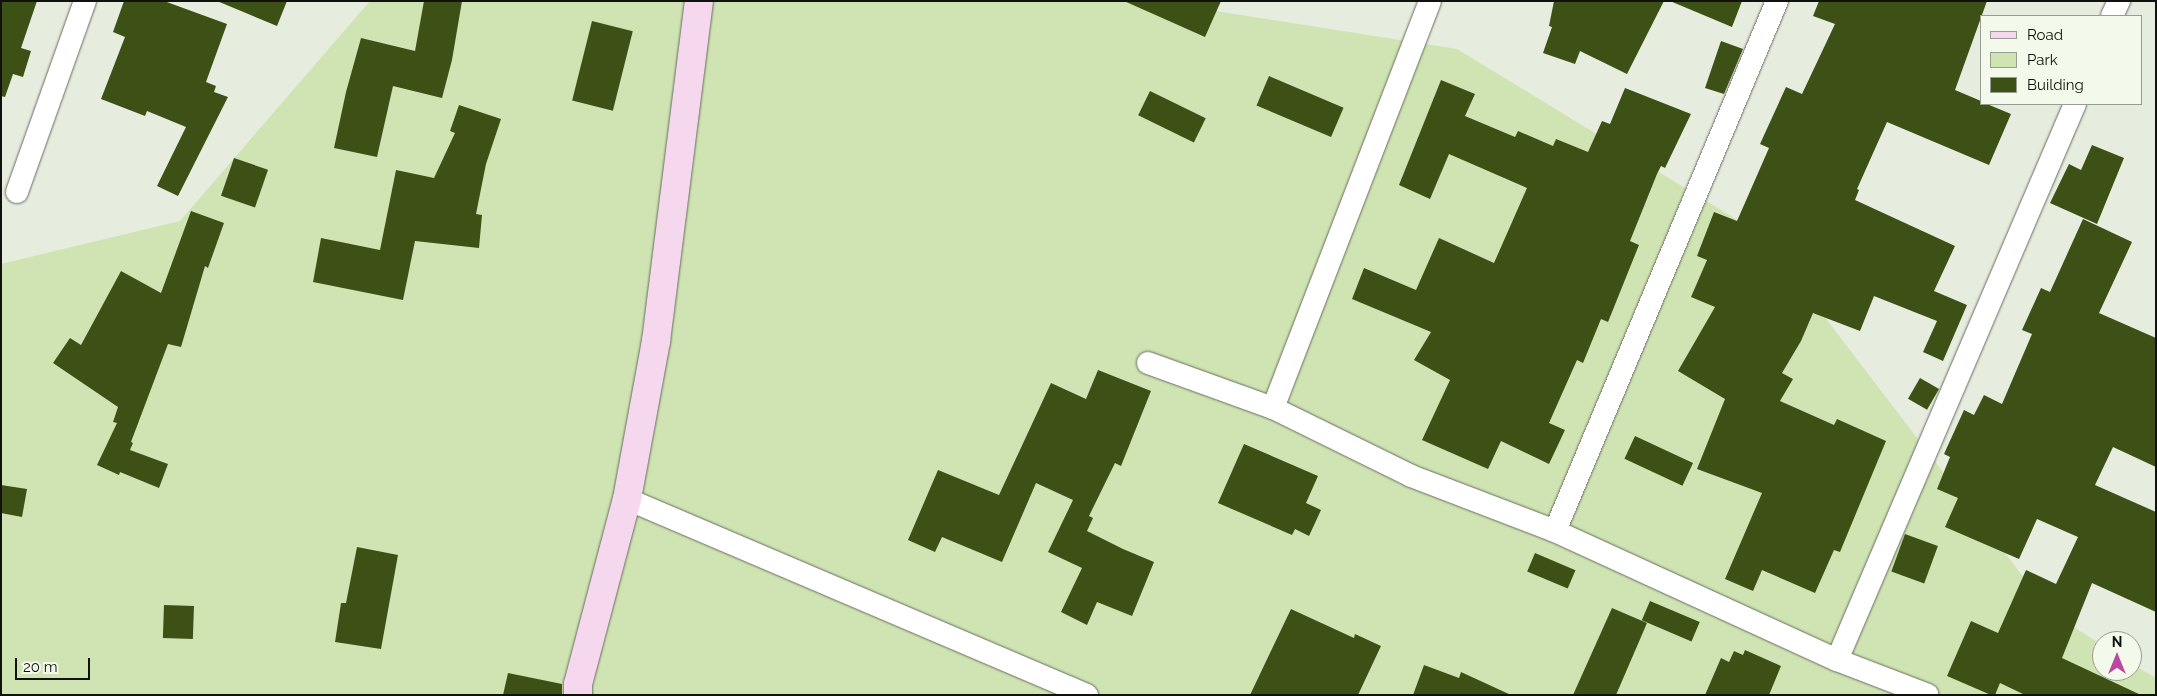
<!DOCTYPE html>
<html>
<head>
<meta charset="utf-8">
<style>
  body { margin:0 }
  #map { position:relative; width:2157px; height:696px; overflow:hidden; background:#e6ecde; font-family:Raleway,sans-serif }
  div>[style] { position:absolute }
  .green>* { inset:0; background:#cfe4b2 }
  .building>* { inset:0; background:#3d5116; transform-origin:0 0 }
  .roads { filter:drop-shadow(0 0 1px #686d61) drop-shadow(0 0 1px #686d61) }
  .street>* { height:22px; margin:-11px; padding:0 11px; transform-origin:11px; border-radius:11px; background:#fff }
  .secondary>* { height:28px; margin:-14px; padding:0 14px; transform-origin:14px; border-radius:14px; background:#f6d8ee }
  span { translate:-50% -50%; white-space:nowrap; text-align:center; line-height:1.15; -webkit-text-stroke:5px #f3f9eb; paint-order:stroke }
  .frame { position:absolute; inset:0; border:2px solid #10120d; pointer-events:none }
  .legend { position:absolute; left:1980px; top:15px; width:162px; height:90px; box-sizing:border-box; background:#f3f9eb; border:1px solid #989d92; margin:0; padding:6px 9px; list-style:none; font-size:15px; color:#10120d }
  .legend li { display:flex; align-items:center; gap:10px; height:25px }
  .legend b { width:25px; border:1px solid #989d92 }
  .north { position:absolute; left:2092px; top:631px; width:50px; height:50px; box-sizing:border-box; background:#f3f9eb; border:1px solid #989d92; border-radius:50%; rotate:0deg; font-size:14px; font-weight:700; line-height:20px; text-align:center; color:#10120d }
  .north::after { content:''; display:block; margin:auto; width:18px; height:22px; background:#bc48a2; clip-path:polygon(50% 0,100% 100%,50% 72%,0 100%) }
  .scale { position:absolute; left:15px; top:658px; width:75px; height:22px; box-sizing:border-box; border:2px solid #10120d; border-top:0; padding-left:6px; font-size:15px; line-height:18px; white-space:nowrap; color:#10120d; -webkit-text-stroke:4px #f3f9eb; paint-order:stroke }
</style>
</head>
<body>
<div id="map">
  <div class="green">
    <div style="clip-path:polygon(370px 1px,1152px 1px,1457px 49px,1762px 235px,2050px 612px,2102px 645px,2102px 671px,2132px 671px,2132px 664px,2156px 678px,2156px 695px,1px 695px,1px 264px,180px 221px)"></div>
  </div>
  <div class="building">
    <div style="clip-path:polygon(1px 1px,37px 1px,21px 48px,31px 51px,23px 77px,13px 74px,5px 97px,1px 96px)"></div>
    <div style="clip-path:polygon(124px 1px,164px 1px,227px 24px,206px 82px,216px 86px,214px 92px,228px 97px,178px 196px,157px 186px,186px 127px,147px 111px,145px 116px,101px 99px,125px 37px,113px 32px)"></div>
    <div style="clip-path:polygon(217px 1px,287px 1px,277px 26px)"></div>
    <div style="clip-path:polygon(424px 1px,462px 1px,452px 60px,442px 98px,393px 86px,377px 157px,334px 148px,346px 92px,361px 38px,415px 51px)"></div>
    <div style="clip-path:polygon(1124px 1px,1221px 1px,1205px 37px)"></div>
    <div style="clip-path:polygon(1554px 1px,1664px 1px,1627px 74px,1580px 51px,1575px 64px,1543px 53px,1552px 27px,1549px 26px)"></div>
    <div style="clip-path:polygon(1670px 1px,1742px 1px,1732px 27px)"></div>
    <div style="clip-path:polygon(1819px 1px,1987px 1px,1955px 90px,1981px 101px,1981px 104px,1987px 104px,2011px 114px,1989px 165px,1887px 122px,1857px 189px,1859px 190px,1855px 200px,1955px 246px,1934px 291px,1967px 305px,1943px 361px,1923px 352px,1937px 321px,1874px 296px,1860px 331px,1813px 313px,1801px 341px,1782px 373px,1793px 379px,1780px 401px,1834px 425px,1837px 419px,1886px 441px,1840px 552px,1834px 550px,1815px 593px,1762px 570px,1753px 591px,1725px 579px,1762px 493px,1697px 469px,1725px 399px,1678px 371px,1715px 307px,1691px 297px,1707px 260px,1697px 256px,1714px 212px,1737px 221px,1769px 148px,1760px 144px,1786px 87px,1802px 94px,1835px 24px,1813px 16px)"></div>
    <div style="left:592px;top:21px;width:42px;height:82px;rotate:14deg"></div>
    <div style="clip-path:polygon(1721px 41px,1743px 49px,1724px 94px,1705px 88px)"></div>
    <div style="left:1269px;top:76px;width:81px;height:32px;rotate:23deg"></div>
    <div style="clip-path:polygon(1441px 80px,1475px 94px,1465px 116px,1515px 137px,1518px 131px,1553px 146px,1556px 139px,1588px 152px,1602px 121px,1610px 124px,1625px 88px,1691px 114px,1665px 168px,1661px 166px,1657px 174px,1630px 241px,1639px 245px,1608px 322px,1601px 319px,1583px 363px,1577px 360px,1549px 423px,1565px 430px,1549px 464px,1501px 441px,1488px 469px,1422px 440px,1450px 380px,1414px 360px,1431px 332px,1352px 299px,1364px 268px,1416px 290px,1439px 238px,1494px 263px,1527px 188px,1449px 154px,1430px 199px,1399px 185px)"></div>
    <div style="left:1150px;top:91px;width:62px;height:27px;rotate:26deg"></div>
    <div style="clip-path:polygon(459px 105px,501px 119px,486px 164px,476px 214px,482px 215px,479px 248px,415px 241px,403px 300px,313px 282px,321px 238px,380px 250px,396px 170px,434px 178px,455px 133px,450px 131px)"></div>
    <div style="clip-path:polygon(2092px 145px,2124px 158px,2097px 224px,2050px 203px,2069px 164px,2081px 170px)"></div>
    <div style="left:234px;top:158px;width:36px;height:40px;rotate:19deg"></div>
    <div style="clip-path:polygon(191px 211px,224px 223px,208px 268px,205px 266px,181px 347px,168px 344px,131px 442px,133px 443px,130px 450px,168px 464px,159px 488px,120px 472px,119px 475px,97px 465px,117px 423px,113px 422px,118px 407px,53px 363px,70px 338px,81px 345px,121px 271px,161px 293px)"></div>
    <div style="clip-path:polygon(2083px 219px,2132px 242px,2099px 313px,2156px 338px,2156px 467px,2113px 447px,2095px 485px,2156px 512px,2156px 612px,2092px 583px,2062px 658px,2141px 695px,2025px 695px,2000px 683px,1995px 695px,1991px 695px,1947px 676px,1971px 621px,1998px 633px,2026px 570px,2056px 584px,2078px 537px,2037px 519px,2019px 559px,1945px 527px,1958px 498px,1937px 489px,1950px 457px,1944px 454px,1964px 410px,1974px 415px,1984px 395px,2002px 404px,2032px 334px,2022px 330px,2041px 288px,2050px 292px)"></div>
    <div style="clip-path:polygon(1098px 370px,1151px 391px,1121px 466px,1115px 463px,1089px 516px,1093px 518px,1087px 531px,1123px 549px,1154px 562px,1132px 616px,1097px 602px,1087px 625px,1061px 612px,1082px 568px,1048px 552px,1073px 500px,1036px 483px,1002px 562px,942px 537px,935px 552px,908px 540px,938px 470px,999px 495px,1051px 383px,1086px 399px)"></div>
    <div style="left:1920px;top:378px;width:22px;height:24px;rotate:30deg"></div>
    <div style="left:1635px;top:436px;width:64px;height:25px;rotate:25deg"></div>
    <div style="clip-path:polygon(1244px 444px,1318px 476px,1306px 503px,1321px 510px,1309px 536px,1295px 529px,1292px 535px,1218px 503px)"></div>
    <div style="clip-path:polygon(1px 485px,27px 489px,22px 517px,1px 513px)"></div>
    <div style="left:1905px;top:534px;width:35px;height:40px;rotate:20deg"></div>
    <div style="clip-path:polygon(357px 547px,398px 555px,381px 649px,335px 642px,341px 603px,346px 603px)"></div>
    <div style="left:1535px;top:553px;width:44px;height:20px;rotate:23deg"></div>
    <div style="left:1650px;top:601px;width:54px;height:21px;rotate:23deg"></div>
    <div style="left:164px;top:605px;width:30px;height:33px;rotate:2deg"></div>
    <div style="clip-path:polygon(1612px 608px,1647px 623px,1616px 695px,1573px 695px)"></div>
    <div style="clip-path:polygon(1291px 609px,1354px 638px,1355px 634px,1381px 646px,1358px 695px,1250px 695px)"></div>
    <div style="clip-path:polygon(1745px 650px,1781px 666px,1769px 695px,1705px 695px,1721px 658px,1729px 662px,1734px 651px,1743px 655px)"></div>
    <div style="clip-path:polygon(1424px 665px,1459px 678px,1461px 672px,1511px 695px,1413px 695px)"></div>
    <div style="clip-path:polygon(508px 673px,562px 684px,562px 695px,503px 695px)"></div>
  </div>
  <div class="roads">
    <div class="street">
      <div style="left:2112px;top:16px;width:17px;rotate:-65deg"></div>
      <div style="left:17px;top:192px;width:203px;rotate:-70.4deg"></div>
      <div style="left:1148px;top:363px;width:133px;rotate:19.8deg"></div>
      <div style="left:1273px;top:408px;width:154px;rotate:26.2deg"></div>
      <div style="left:1411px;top:476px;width:154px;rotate:20.9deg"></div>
      <div style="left:1555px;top:531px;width:310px;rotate:24.6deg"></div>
      <div style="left:1837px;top:660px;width:97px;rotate:21deg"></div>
      <div style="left:1273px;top:408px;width:436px;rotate:-68.9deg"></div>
      <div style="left:627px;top:499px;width:500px;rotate:23.08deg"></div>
      <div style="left:1555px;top:531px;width:575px;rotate:-67.27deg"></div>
      <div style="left:1837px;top:660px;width:605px;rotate:-66.83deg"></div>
    </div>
    <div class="secondary">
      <div style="left:578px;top:695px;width:11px;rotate:-90deg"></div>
      <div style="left:578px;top:684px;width:191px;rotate:-75.2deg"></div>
      <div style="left:627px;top:499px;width:161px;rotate:-79.6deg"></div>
      <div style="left:656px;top:341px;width:343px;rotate:-82.8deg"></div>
    </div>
  </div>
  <div class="frame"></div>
  <ul class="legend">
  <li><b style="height:6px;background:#f6d8ee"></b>Road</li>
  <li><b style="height:14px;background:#cfe4b2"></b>Park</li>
  <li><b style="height:14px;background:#3d5116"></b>Building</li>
  </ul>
  <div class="north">N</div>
  <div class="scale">20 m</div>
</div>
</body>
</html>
